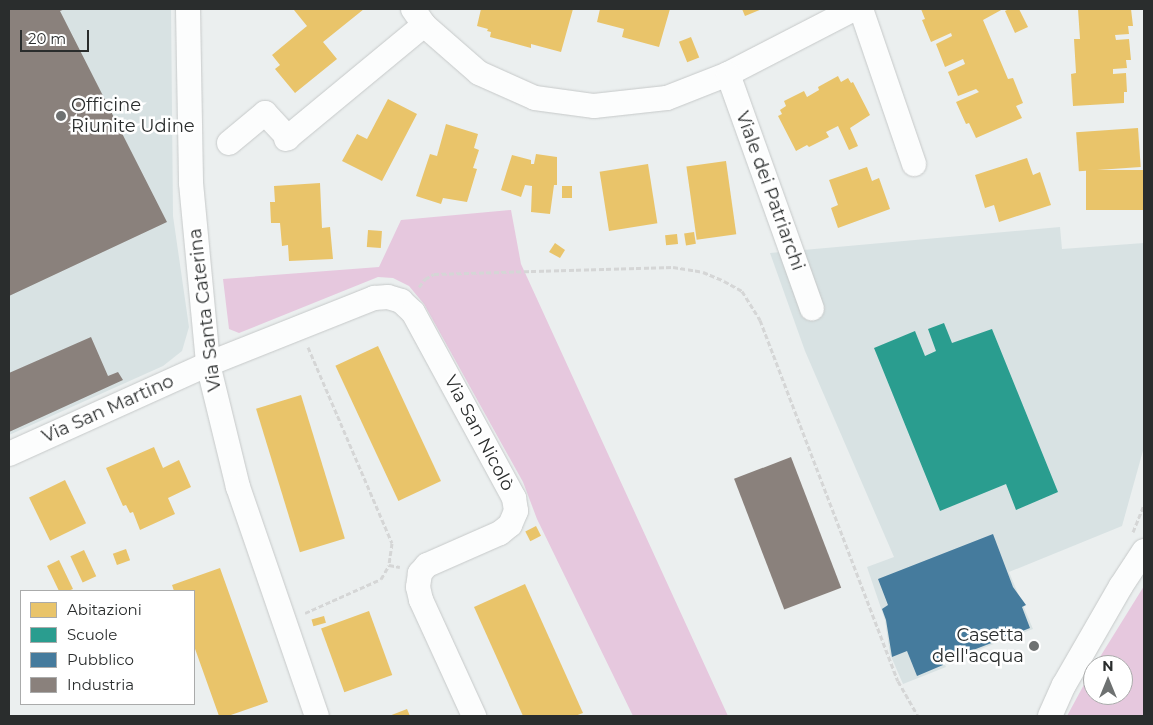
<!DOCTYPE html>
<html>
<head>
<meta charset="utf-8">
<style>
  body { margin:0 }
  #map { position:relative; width:1153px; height:725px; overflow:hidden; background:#ebefef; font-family:Montserrat,sans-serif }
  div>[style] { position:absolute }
  .built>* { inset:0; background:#d8e2e3 }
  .green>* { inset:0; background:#e6c8de }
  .homes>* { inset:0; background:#e9c46a; transform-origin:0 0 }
  .schools>* { inset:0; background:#2a9d8f }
  .public>* { inset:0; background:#457b9d }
  .industry>* { inset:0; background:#8a817c; transform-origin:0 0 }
  .path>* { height:3px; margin-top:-1.5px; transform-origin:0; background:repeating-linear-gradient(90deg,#d5d6d6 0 5px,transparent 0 7.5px) }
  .roads { filter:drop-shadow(0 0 1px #c6c9c9) drop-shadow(0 0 1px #c6c9c9) }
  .minor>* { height:24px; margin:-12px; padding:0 12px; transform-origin:12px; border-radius:12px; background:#fcfdfd }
  .dots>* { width:14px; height:14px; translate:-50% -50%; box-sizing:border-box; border:2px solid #fff; border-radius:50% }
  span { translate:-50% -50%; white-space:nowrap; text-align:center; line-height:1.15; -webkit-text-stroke:5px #fff; paint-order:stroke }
  .poi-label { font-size:18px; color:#2a2d2d }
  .left { translate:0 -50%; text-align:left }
  .right { translate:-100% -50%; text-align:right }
  .street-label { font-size:18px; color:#2a2d2d }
  .frame { position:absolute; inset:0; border:10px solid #2a2d2d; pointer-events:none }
  .legend { position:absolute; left:20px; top:590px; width:175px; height:115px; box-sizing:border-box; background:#fff; border:1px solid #aaabab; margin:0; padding:6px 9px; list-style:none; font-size:15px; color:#2a2d2d }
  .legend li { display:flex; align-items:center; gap:10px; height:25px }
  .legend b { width:25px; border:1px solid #aaabab }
  .north { position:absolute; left:1083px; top:655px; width:50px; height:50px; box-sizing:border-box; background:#fff; border:1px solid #aaabab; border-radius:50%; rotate:0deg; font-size:14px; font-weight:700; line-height:20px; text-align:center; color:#2a2d2d }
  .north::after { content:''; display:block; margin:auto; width:18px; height:22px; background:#6e7171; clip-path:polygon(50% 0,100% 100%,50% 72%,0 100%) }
  .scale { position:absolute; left:20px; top:30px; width:69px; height:22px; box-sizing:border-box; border:2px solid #2a2d2d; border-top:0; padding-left:6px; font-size:15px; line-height:18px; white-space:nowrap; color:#2a2d2d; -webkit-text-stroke:4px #fff; paint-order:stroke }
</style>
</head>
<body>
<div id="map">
  <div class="built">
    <div style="clip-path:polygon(9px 9px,171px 9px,173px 216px,189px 327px,182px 351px,163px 366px,9px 435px)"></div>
    <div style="clip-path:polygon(1060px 227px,1062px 249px,1144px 243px,1144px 447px,1122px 526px,1009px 572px,1033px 629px,944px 663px,946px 667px,903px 684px,890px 654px,885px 620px,867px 567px,894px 557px,805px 351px,770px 253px)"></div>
  </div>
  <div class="green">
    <div style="clip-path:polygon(511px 210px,521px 264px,728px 716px,633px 716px,537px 519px,523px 482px,424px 304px,409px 286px,393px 278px,378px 277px,239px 333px,229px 329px,223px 279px,379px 267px,401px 220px)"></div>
    <div style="clip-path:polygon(1144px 586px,1144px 716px,1067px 716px,1093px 668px,1093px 695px,1123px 695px,1123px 665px,1095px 665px)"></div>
  </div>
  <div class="homes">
    <div style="clip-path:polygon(296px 9px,364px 9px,323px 42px,337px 59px,295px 93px,275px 69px,280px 65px,272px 55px,307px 26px,294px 10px)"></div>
    <div style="clip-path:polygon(481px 9px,573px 9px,561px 52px,531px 44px,531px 48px,490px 37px,491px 32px,487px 31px,488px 29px,477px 26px)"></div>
    <div style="clip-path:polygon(600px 9px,670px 9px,659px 47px,622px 37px,624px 29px,597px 22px)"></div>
    <div style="clip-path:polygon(742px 9px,762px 9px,745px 16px)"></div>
    <div style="clip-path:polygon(921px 9px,1003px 9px,983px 20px,1008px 79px,1013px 78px,1023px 103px,1016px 106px,1022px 118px,976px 138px,969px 123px,966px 124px,956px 102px,979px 92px,976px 89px,958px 96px,948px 72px,965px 64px,963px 59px,945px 67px,936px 44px,952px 36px,951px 33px,931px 42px,922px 20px,925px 19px)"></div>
    <div style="clip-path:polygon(1009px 9px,1019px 9px,1028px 27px,1015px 33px,1005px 11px)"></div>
    <div style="clip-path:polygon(1078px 9px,1131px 9px,1133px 26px,1128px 26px,1129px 34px,1115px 35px,1116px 40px,1129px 39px,1131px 60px,1126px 60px,1127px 68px,1113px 69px,1113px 74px,1126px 73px,1127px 92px,1124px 92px,1124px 103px,1073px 106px,1071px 74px,1076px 73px,1074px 39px,1080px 39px)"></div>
    <div style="left:691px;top:37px;width:22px;height:13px;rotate:68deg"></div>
    <div style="clip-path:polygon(838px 76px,841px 82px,848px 78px,851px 83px,853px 82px,870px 115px,850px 128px,858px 146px,849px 150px,838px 126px,826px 132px,829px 137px,809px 147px,807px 145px,796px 151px,778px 116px,782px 114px,780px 110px,786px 106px,784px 101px,804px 91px,807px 97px,819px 90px,818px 87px)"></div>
    <div style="clip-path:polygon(388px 99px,417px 114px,382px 181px,342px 161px,357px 134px,367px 139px)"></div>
    <div style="clip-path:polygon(446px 124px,478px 134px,474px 148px,479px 150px,473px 168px,477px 169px,467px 202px,443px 198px,441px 204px,416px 196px,430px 154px,437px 156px)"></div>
    <div style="left:1138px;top:128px;width:39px;height:62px;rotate:86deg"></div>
    <div style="clip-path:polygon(536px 154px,557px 157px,557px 185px,554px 185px,550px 214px,531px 212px,532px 186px,525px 185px,521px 197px,501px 190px,512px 155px,531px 160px,531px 164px,534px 164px)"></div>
    <div style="clip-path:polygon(1027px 158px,1033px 175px,1040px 172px,1051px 205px,999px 222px,994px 205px,985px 208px,975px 175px)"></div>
    <div style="left:726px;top:161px;width:74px;height:40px;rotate:82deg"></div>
    <div style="left:648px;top:164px;width:60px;height:49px;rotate:81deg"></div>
    <div style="clip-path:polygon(867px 167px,872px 181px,879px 178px,890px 209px,838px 228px,831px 208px,838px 205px,829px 180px)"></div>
    <div style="left:1144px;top:170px;width:40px;height:58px;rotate:90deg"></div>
    <div style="clip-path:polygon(320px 183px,322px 228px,330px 227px,333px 259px,289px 261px,288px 245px,282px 246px,280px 223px,271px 223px,270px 202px,275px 202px,274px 186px)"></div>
    <div style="left:562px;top:186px;width:10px;height:12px"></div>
    <div style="left:368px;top:230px;width:14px;height:17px;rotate:4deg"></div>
    <div style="left:694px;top:232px;width:12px;height:10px;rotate:81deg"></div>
    <div style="left:677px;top:234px;width:10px;height:12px;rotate:84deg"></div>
    <div style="clip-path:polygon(555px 243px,565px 250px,560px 258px,549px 252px)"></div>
    <div style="left:378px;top:346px;width:149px;height:47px;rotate:65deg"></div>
    <div style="left:301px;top:395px;width:150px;height:47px;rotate:73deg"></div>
    <div style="clip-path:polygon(154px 447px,163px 468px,179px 460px,191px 487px,168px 498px,175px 514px,140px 530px,133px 512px,130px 513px,126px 505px,123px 506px,106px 468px)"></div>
    <div style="left:65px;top:480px;width:48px;height:40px;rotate:64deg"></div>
    <div style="left:536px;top:526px;width:11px;height:12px;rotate:63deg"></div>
    <div style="left:126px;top:549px;width:12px;height:14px;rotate:70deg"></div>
    <div style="left:84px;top:550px;width:29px;height:15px;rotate:65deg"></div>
    <div style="clip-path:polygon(59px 560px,73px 589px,68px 591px,59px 591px,47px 566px)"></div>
    <div style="clip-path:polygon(220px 568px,268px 702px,228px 716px,219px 716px,194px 646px,194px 591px,174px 591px,172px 585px)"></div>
    <div style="clip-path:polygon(525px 584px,583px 713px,575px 716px,523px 716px,474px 607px)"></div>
    <div style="left:369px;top:611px;width:68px;height:51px;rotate:70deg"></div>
    <div style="left:324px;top:616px;width:7px;height:13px;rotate:74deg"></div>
    <div style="clip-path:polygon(407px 709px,410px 716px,389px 716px)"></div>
  </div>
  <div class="schools">
    <div style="clip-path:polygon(944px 323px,952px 343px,992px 329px,1058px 492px,1016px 510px,1006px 484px,940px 511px,874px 348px,915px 331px,925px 356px,936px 351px,928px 329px)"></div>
  </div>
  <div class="public">
    <div style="clip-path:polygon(993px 534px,1013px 587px,1026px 605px,1022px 607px,1030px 628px,942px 662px,943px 665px,917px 676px,907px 651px,892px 657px,886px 620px,882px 609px,888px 605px,878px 579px)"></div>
  </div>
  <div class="industry">
    <div style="clip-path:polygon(9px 9px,65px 9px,60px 11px,167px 222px,9px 296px)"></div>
    <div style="clip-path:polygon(91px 337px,108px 376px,118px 372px,123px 380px,9px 432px,9px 373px)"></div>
    <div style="left:791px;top:457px;width:140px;height:61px;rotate:69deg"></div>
  </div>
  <div class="path">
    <div style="left:419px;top:287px;width:10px;rotate:-53deg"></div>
    <div style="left:425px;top:279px;width:10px;rotate:-29deg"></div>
    <div style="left:434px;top:274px;width:239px;rotate:-1.7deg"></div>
    <div style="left:673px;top:267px;width:30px;rotate:9deg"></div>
    <div style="left:703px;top:272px;width:23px;rotate:23deg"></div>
    <div style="left:724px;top:281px;width:21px;rotate:29deg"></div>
    <div style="left:742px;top:291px;width:34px;rotate:58deg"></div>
    <div style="left:760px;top:320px;width:386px;rotate:69.1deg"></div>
    <div style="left:898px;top:681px;width:40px;rotate:60.3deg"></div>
    <div style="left:308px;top:347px;width:213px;rotate:66.8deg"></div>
    <div style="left:392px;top:543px;width:22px;rotate:98deg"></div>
    <div style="left:1133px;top:532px;width:29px;rotate:-68deg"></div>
    <div style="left:305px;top:613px;width:83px;rotate:-24.1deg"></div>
    <div style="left:381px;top:579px;width:16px;rotate:-60deg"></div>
    <div style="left:389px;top:565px;width:11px;rotate:10deg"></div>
  </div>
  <div class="roads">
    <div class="minor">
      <div style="left:188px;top:9px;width:174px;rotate:89deg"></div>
      <div style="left:191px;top:183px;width:182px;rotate:84.6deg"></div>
      <div style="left:208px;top:364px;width:127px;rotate:76.3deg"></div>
      <div style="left:238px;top:487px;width:242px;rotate:71deg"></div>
      <div style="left:413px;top:9px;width:19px;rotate:55deg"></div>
      <div style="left:424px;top:25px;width:73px;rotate:41.1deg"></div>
      <div style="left:479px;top:73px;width:61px;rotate:24.1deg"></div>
      <div style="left:535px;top:98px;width:60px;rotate:7.7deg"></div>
      <div style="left:594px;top:106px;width:73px;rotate:-6.3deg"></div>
      <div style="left:667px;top:98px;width:66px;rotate:-21.5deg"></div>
      <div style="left:728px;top:74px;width:142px;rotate:-27.3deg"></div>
      <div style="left:861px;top:9px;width:164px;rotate:71.1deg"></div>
      <div style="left:728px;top:74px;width:249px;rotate:70.3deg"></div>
      <div style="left:286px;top:139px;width:179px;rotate:-39.6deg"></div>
      <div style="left:229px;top:143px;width:47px;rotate:-39.8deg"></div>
      <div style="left:265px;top:113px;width:34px;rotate:47deg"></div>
      <div style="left:9px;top:454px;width:218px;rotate:-24.3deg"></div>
      <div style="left:208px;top:364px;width:179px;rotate:-21.7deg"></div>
      <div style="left:374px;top:298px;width:14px;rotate:-4deg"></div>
      <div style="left:388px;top:297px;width:14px;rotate:17deg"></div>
      <div style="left:401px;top:301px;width:16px;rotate:43deg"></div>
      <div style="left:413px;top:312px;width:212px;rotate:61.5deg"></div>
      <div style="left:514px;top:498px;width:13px;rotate:81deg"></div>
      <div style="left:516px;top:511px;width:15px;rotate:113deg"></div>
      <div style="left:510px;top:525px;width:13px;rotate:141deg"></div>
      <div style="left:500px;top:533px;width:80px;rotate:156.3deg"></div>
      <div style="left:427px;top:565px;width:11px;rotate:131deg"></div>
      <div style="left:420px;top:573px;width:14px;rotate:98deg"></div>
      <div style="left:418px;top:587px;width:13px;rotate:77deg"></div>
      <div style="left:421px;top:600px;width:128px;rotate:65.4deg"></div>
      <div style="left:1050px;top:716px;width:34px;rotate:-66deg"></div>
      <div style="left:1064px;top:685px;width:114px;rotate:-60.1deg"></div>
      <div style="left:1121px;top:586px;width:42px;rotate:-56.7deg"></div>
    </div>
  </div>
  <div class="dots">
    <div style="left:61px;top:116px;background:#6e7171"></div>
    <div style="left:1034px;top:646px;background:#6e7171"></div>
  </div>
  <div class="poi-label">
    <span class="left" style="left:71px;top:116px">Officine<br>Riunite Udine</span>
    <span class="right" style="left:1024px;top:646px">Casetta<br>dell'acqua</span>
  </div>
  <div class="street-label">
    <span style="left:770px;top:191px;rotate:70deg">Viale dei Patriarchi</span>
    <span style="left:205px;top:310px;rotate:-97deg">Via Santa Caterina</span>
    <span style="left:108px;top:409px;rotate:-24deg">Via San Martino</span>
    <span style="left:479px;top:433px;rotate:62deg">Via San Nicolò</span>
  </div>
  <div class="frame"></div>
  <ul class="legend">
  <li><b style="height:14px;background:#e9c46a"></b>Abitazioni</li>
  <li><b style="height:14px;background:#2a9d8f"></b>Scuole</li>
  <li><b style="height:14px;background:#457b9d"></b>Pubblico</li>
  <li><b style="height:14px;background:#8a817c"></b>Industria</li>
  </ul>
  <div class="north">N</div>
  <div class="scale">20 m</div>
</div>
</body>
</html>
